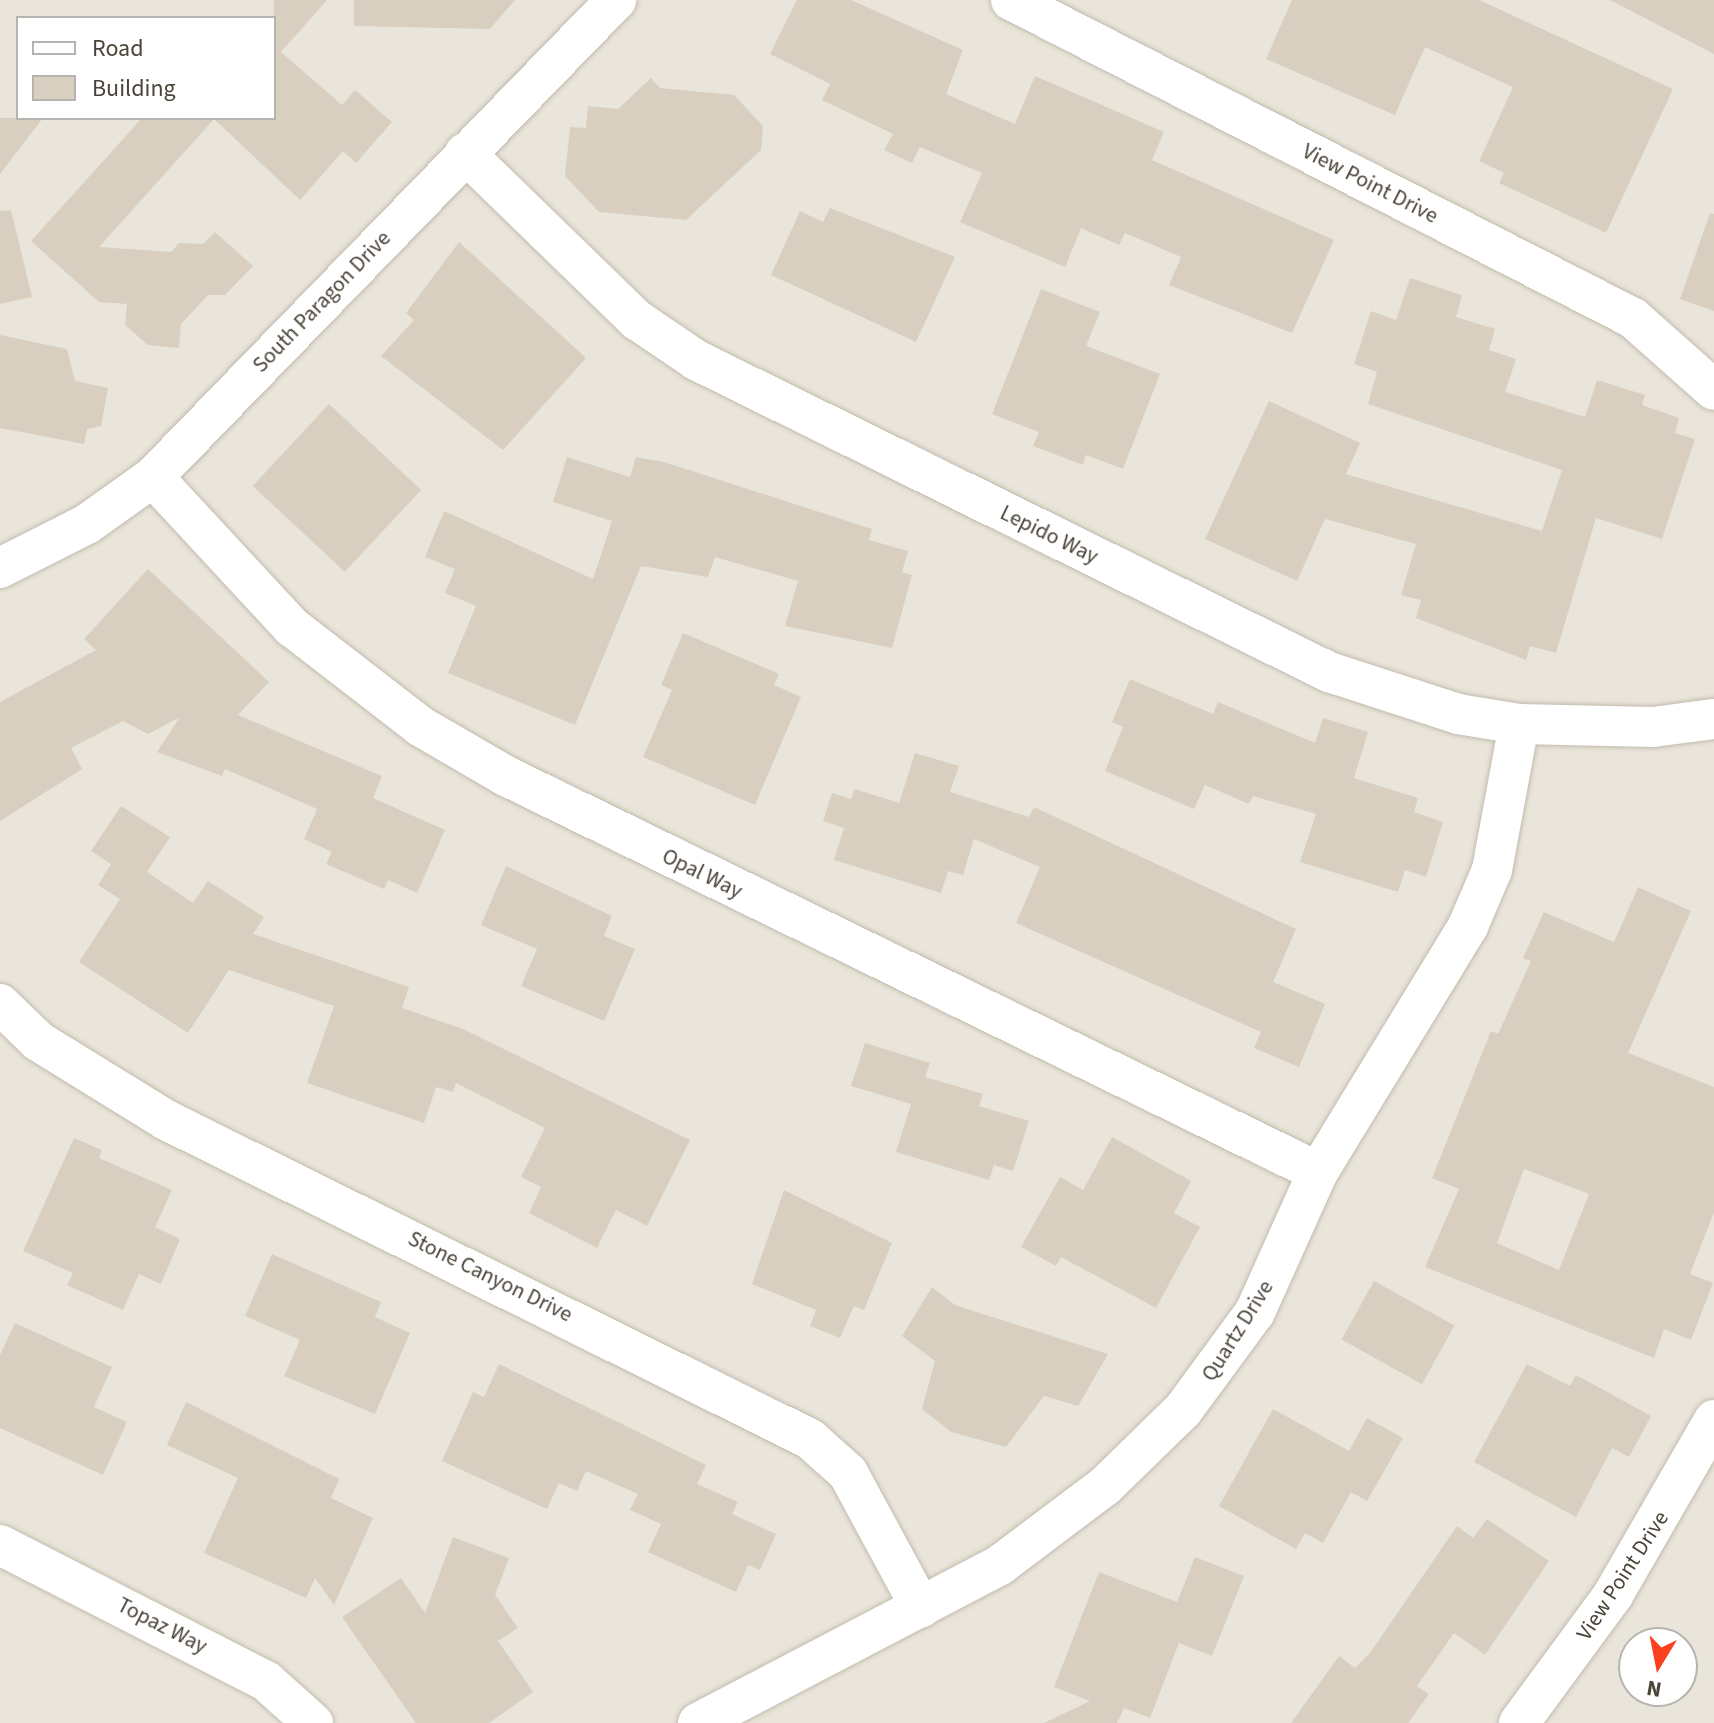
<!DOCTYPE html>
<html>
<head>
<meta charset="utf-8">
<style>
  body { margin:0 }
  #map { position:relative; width:1714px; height:1723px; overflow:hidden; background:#f6f3ec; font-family:"Source Sans 3",sans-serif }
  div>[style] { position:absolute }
  .residential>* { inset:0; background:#eae5da }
  .building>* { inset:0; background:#d8cfc1; transform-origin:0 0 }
  .roads { filter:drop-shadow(0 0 2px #c2bbae) drop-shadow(0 0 2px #c2bbae) }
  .minor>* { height:40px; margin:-20px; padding:0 20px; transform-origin:20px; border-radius:20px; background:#fff }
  span { translate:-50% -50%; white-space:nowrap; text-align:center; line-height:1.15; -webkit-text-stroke:7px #fff; paint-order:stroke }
  .street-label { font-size:22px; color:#4b4439 }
  .legend { position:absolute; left:16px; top:16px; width:260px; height:104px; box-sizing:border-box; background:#fff; border:2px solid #b7b4b0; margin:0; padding:10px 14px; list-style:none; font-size:24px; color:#4b4439 }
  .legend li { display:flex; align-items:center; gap:16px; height:40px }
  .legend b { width:40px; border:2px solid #b7b4b0 }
  .north { position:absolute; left:1618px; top:1627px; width:80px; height:80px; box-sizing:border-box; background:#fff; border:2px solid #b7b4b0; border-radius:50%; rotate:190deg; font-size:22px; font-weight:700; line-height:32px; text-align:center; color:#4b4439 }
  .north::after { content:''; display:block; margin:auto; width:28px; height:36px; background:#fc3f1d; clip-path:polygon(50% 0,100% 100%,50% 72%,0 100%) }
</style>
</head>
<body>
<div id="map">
  <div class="residential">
    <div style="clip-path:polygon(evenodd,0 0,1714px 0,1714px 1723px,0 1723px,0 0,18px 18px,274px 18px,274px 118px,18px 118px,18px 18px,0 0,1634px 1643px,1682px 1643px,1682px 1691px,1634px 1691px,1634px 1643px)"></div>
  </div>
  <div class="building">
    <div style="clip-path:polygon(274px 0,327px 0,281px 52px,342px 105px,355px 90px,392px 122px,356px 163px,343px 151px,300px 200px,214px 119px,99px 247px,171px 252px,179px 243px,203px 244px,215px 232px,253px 266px,225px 295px,208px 295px,181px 324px,179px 348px,148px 345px,125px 325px,127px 304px,99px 302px,31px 241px,142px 118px,274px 118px)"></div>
    <div style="clip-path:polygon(354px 0,515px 0,490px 29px,354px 26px)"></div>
    <div style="clip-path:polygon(797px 0,851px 0,963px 50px,946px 94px,1015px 124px,1035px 76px,1164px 132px,1152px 160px,1334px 240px,1292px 333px,1169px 285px,1181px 257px,1125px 233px,1119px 245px,1081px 228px,1065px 267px,960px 222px,982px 173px,920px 147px,912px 163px,884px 150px,893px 134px,822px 100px,830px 84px,770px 54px)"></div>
    <div style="clip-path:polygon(1292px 0,1479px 0,1673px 89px,1606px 233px,1499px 183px,1504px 173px,1479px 161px,1513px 87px,1425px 47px,1395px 115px,1266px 59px)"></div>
    <div style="clip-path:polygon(1610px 0,1714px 0,1714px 54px)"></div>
    <div style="clip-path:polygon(651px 78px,660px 88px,734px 95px,763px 126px,761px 150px,686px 220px,599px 212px,565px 176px,570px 127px,586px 128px,588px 106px,618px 109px)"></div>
    <div style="clip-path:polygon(0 118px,43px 118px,0 174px)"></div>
    <div style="clip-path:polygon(830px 208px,955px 257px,916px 342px,771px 275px,800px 211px,823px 222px)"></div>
    <div style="clip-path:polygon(11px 210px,32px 297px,0 304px,0 211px)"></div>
    <div style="clip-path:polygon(1710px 213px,1714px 214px,1714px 311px,1680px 299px)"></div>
    <div style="clip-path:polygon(459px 242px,586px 358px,503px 450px,381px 356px,414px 320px,406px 313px)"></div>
    <div style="clip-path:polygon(1410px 278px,1462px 295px,1456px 317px,1495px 329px,1489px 350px,1516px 359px,1505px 392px,1585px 417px,1597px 380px,1645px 395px,1642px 405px,1679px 418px,1675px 433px,1695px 439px,1662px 539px,1596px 518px,1556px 653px,1530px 646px,1526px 660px,1416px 618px,1421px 600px,1401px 595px,1416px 544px,1325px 519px,1297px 581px,1205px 539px,1269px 401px,1360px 443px,1346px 474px,1542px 531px,1562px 470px,1368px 404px,1377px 372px,1354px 364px,1371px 311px,1396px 320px)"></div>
    <div style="clip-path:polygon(1041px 289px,1100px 312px,1086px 346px,1160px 374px,1123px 469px,1086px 455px,1083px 465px,1033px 446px,1039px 432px,992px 414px)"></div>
    <div style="clip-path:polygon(0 335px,67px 349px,75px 381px,108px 388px,101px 426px,87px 429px,84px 444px,0 428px)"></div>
    <div style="left:329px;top:404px;width:126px;height:112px;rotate:43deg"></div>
    <div style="clip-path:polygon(567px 457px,630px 477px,636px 457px,664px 462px,872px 529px,869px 540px,908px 551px,902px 572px,912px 575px,892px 648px,785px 626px,798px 581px,715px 557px,708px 577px,641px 566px,575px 725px,448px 673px,476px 606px,445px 593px,455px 569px,425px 557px,444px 511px,593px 579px,612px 521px,553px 502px)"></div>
    <div style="clip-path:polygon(148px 569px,269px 682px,238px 715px,382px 776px,373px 798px,445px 830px,417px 893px,388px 880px,384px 889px,326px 864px,332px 852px,304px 839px,317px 809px,225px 769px,222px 776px,157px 752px,180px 717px,148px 734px,123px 721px,71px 748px,82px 769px,0 821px,0 702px,96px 650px,84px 639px)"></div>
    <div style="clip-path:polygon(683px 633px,779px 674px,774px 685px,801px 697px,755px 805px,643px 757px,672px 690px,661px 685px)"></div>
    <div style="clip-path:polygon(1130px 679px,1213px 714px,1218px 702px,1315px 743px,1323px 718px,1368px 732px,1354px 778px,1418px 798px,1414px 812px,1443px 822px,1426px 877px,1405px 870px,1398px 892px,1300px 862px,1316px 814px,1253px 796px,1249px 804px,1205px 785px,1194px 809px,1105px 771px,1123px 727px,1112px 722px)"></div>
    <div style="clip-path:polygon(915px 753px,959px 766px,950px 792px,1029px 817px,1034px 807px,1296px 929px,1273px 982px,1325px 1004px,1299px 1067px,1254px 1048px,1261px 1032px,1016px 923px,1040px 867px,974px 839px,963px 875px,948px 871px,941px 893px,834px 860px,844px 828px,823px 821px,832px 793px,851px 799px,855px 789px,899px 803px)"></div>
    <div style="clip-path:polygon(121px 806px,170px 837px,147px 872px,193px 903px,208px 881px,264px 917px,253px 934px,409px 987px,402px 1008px,463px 1029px,690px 1140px,647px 1226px,616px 1210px,597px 1248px,529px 1213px,541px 1187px,521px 1177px,545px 1128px,456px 1083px,453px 1092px,436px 1087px,424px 1123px,307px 1083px,334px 1006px,229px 970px,188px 1033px,79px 962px,120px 899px,98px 885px,111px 864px,91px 851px)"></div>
    <div style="clip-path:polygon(506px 866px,612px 916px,604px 936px,635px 949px,604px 1021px,521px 986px,537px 949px,481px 925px)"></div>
    <div style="clip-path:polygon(evenodd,1638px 887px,1691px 911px,1628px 1053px,1714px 1087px,1714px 1212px,1690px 1274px,1713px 1283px,1691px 1340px,1664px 1329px,1654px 1358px,1425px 1267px,1459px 1189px,1432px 1178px,1491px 1031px,1498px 1034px,1531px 961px,1523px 958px,1544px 912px,1614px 942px,1638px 887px,1524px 1169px,1589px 1194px,1559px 1270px,1497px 1243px,1524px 1169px)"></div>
    <div style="clip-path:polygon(865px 1043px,930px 1063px,925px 1077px,983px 1094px,979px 1106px,1029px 1121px,1013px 1171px,994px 1165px,989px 1180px,896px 1152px,911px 1104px,851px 1086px)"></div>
    <div style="clip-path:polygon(1112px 1137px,1191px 1181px,1174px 1213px,1200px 1227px,1156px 1308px,1061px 1257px,1056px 1266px,1021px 1247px,1060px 1177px,1083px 1190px)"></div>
    <div style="clip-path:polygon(74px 1138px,102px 1150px,99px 1158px,172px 1190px,155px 1227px,180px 1239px,161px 1284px,139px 1274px,123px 1310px,67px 1285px,73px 1273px,23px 1251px)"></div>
    <div style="clip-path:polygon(784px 1190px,892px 1243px,864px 1310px,854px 1306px,840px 1338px,810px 1326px,816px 1310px,752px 1284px)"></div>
    <div style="clip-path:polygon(272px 1254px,381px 1302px,375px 1317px,410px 1333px,375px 1414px,284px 1376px,300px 1340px,245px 1316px)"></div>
    <div style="left:1374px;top:1281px;width:92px;height:67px;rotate:29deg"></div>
    <div style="clip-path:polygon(932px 1287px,955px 1305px,1108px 1354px,1078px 1406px,1044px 1396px,1006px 1447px,951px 1432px,922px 1409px,935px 1361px,902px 1336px)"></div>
    <div style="clip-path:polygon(15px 1323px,112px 1367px,94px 1407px,127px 1422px,103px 1475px,0 1428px,0 1355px)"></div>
    <div style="clip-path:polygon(499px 1364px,706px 1465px,697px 1484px,738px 1502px,732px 1514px,776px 1534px,760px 1570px,748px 1565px,736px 1592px,648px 1552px,661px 1524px,630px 1510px,638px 1494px,586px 1471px,577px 1491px,559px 1483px,547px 1509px,442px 1461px,473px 1392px,484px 1397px)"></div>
    <div style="clip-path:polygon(1527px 1364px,1570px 1386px,1576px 1375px,1651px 1416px,1629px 1457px,1612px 1448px,1576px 1517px,1474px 1462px)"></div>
    <div style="clip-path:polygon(186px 1402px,339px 1479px,331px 1498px,373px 1518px,334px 1605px,315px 1578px,306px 1598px,204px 1553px,238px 1478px,167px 1445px)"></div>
    <div style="clip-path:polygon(1273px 1409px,1349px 1451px,1367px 1418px,1403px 1438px,1367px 1501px,1351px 1492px,1323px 1543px,1305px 1533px,1296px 1549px,1219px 1506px)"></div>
    <div style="clip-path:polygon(1487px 1519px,1549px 1561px,1485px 1655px,1454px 1633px,1417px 1686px,1429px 1694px,1408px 1723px,1291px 1723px,1339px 1656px,1355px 1668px,1370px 1653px,1457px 1526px,1473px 1538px)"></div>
    <div style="clip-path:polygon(453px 1537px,509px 1558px,495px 1595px,518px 1628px,498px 1641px,533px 1692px,489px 1723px,416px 1723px,342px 1617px,401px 1578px,425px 1613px)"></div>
    <div style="clip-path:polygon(1195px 1557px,1244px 1576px,1212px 1656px,1179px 1643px,1150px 1718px,1124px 1708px,1117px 1723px,1044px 1723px,1090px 1701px,1054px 1687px,1099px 1572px,1177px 1602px)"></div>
  </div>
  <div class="roads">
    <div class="minor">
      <div style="left:1011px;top:0;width:699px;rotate:27.08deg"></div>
      <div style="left:1633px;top:318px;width:108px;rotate:41.6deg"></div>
      <div style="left:465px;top:153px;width:240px;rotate:44.2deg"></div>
      <div style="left:637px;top:320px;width:71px;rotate:34.1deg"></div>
      <div style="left:696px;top:360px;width:706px;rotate:26.24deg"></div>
      <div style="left:1329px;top:672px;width:136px;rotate:18deg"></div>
      <div style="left:1458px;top:714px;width:62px;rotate:9.3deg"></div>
      <div style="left:1519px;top:724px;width:134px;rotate:1.3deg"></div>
      <div style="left:1653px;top:727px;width:62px;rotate:-7.5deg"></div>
      <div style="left:153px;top:477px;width:205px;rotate:47.2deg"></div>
      <div style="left:292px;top:627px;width:162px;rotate:37.7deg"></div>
      <div style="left:420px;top:726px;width:99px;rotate:30.2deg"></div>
      <div style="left:506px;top:776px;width:903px;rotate:26deg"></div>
      <div style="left:0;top:568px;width:97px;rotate:-26.8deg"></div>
      <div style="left:87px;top:524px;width:81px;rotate:-35.5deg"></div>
      <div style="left:153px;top:477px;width:665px;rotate:-45.85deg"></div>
      <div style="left:0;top:1004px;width:53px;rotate:44.2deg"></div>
      <div style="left:38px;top:1041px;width:150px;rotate:31.7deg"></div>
      <div style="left:166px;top:1120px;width:719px;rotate:26.35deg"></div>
      <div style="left:810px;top:1439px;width:51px;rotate:41.8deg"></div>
      <div style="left:848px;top:1473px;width:153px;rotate:61.6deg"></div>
      <div style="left:0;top:1545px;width:299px;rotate:27.1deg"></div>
      <div style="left:266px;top:1681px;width:63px;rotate:41.8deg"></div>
      <div style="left:698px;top:1723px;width:341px;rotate:-27.6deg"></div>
      <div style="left:1000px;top:1565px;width:131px;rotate:-37deg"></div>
      <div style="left:1105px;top:1486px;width:109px;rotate:-44.3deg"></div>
      <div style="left:1183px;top:1410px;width:122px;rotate:-53.7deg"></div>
      <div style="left:1255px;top:1312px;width:154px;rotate:-65.8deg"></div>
      <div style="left:1318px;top:1172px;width:288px;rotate:-58.6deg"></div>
      <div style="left:1468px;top:926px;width:61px;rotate:-66.8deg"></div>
      <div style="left:1492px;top:870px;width:148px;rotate:-79.5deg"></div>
      <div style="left:1519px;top:1723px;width:159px;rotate:-53.7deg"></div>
      <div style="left:1613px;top:1595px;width:202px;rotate:-60deg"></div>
    </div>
  </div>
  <div class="street-label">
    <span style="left:1370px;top:184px;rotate:27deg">View Point Drive</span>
    <span style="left:322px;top:302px;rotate:-46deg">South Paragon Drive</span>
    <span style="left:1049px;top:535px;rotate:26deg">Lepido Way</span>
    <span style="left:702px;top:874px;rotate:26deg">Opal Way</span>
    <span style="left:490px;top:1277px;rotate:26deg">Stone Canyon Drive</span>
    <span style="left:1238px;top:1331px;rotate:-58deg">Quartz Drive</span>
    <span style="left:1623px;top:1576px;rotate:-57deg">View Point Drive</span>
    <span style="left:162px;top:1626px;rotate:27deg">Topaz Way</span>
  </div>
  <ul class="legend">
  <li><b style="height:10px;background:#fff"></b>Road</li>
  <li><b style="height:22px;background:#d8cfc1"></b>Building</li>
  </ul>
  <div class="north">N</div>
</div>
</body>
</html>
